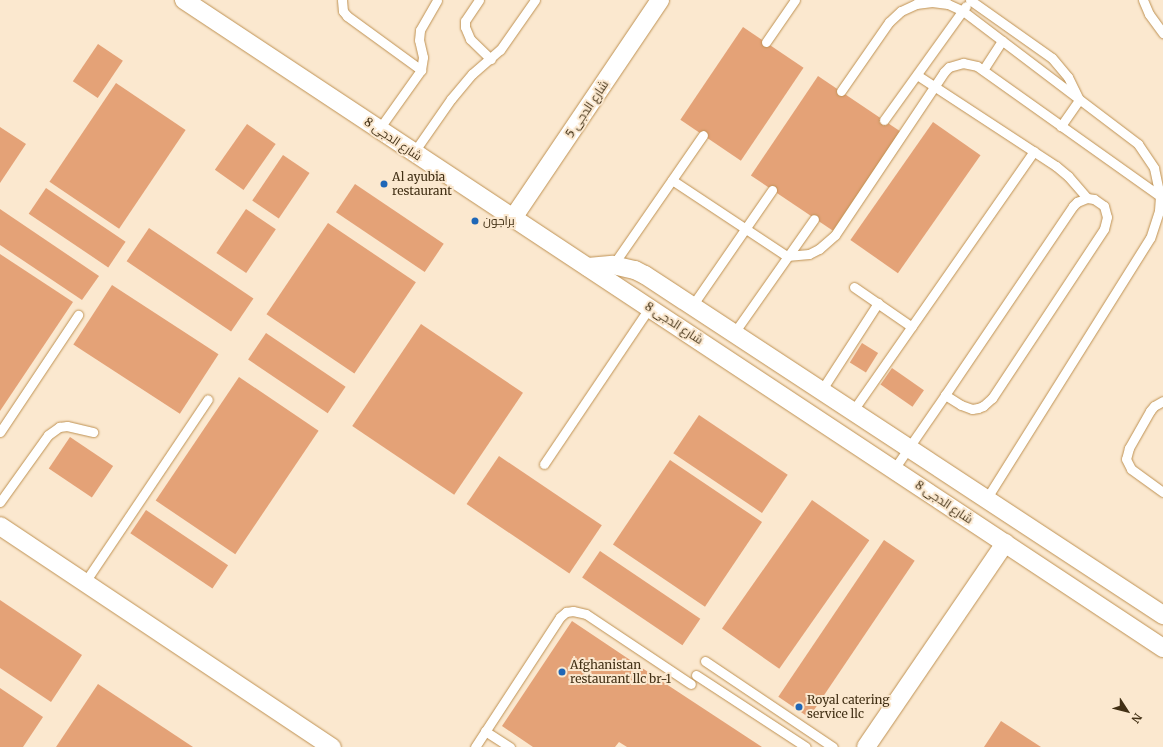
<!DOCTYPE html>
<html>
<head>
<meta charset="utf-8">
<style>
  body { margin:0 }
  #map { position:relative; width:1163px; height:747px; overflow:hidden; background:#fbe8cf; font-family:Merriweather,Cairo,serif }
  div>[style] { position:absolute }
  .building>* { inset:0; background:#e4a277; transform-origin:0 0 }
  .roads { filter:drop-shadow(0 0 1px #be9152) drop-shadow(0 0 1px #be9152) }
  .lane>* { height:9px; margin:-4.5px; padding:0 4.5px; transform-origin:4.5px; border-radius:4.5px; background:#fff }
  .street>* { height:18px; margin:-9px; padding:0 9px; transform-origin:9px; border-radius:9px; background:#fff }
  .dots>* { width:11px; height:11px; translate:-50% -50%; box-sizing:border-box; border:2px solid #fbe8cf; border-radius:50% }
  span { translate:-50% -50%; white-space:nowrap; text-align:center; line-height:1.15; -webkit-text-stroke:4px #fbe8cf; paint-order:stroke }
  .street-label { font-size:12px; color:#423015 }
  .poi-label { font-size:12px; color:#423015 }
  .left { translate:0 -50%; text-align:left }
  .north { position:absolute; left:1107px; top:691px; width:40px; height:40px; -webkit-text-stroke:3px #fbe8cf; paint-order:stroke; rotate:126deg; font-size:11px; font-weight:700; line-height:16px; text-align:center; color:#423015 }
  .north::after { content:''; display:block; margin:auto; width:14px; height:18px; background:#423015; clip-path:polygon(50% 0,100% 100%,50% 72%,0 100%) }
</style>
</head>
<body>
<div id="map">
  <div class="building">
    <div style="left:743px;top:27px;width:73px;height:112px;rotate:34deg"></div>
    <div style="left:98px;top:44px;width:30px;height:45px;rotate:34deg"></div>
    <div style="left:818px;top:76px;width:99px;height:120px;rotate:34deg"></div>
    <div style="left:116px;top:83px;width:84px;height:119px;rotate:34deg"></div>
    <div style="left:933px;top:122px;width:58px;height:144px;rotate:35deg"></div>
    <div style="left:247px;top:124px;width:35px;height:56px;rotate:35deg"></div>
    <div style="clip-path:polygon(0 127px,26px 144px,0 183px)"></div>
    <div style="left:283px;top:155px;width:32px;height:55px;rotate:34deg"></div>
    <div style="left:355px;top:184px;width:107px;height:34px;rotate:34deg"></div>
    <div style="left:46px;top:188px;width:96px;height:31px;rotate:34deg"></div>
    <div style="clip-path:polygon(0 209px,99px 276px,82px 300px,0 245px)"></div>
    <div style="left:246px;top:209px;width:36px;height:53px;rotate:34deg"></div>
    <div style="left:328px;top:223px;width:106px;height:110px;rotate:34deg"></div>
    <div style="left:149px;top:228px;width:126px;height:40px;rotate:34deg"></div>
    <div style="clip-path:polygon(0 254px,73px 302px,0 411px)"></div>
    <div style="left:112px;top:285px;width:127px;height:71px;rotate:33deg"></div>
    <div style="left:421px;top:324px;width:123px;height:123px;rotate:34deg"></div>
    <div style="left:266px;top:333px;width:96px;height:32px;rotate:34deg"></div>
    <div style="left:862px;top:343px;width:19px;height:23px;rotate:32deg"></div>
    <div style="left:892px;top:368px;width:39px;height:20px;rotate:35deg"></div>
    <div style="left:239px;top:377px;width:96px;height:149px;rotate:34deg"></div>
    <div style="left:699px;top:415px;width:107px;height:46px;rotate:34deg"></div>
    <div style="left:70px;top:437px;width:52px;height:38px;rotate:34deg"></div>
    <div style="left:499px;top:456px;width:124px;height:58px;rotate:34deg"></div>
    <div style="left:670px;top:460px;width:111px;height:102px;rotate:34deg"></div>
    <div style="left:812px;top:500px;width:70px;height:157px;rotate:35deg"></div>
    <div style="left:146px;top:510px;width:99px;height:28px;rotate:34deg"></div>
    <div style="left:884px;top:540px;width:37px;height:189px;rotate:34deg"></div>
    <div style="left:600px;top:551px;width:121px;height:32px;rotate:34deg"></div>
    <div style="clip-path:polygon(0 600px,82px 655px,51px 702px,0 668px)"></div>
    <div style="clip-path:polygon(572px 621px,660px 680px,762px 747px,627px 747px,619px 742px,615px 747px,533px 747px,502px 726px)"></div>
    <div style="clip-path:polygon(98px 684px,193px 747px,56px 747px)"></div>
    <div style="clip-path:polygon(0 688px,43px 717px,23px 747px,0 747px)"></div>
    <div style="clip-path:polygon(1001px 721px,1041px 747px,984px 747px)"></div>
  </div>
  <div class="roads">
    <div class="lane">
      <div style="left:342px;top:0;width:11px;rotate:85deg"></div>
      <div style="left:343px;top:11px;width:6px;rotate:51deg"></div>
      <div style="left:347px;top:16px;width:92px;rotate:36.1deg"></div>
      <div style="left:421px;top:70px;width:13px;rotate:-81deg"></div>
      <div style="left:423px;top:57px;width:17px;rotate:-103deg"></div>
      <div style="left:419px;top:40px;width:10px;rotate:-84deg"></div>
      <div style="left:420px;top:30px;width:34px;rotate:-60deg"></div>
      <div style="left:479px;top:0;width:25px;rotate:124deg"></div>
      <div style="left:465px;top:21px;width:6px;rotate:90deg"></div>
      <div style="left:465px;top:27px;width:13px;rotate:67deg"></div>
      <div style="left:470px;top:39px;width:29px;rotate:44deg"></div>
      <div style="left:970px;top:0;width:100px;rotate:35.3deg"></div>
      <div style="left:1052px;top:58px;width:25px;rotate:50deg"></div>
      <div style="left:1068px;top:77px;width:25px;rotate:64deg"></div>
      <div style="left:1079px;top:100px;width:32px;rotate:125deg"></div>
      <div style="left:1143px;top:0;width:15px;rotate:67deg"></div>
      <div style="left:1149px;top:14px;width:24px;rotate:54deg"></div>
      <div style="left:766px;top:42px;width:51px;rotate:-55.4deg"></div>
      <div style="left:983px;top:70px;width:35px;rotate:-57deg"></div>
      <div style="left:917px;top:75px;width:166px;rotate:33.2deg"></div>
      <div style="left:1056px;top:166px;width:16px;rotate:40deg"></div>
      <div style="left:1068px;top:176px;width:29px;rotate:49deg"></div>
      <div style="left:841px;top:91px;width:84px;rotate:-55.2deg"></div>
      <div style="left:889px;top:22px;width:16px;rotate:-43deg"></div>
      <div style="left:901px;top:11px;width:17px;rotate:-25deg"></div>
      <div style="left:916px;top:4px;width:16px;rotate:-7deg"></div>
      <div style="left:932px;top:2px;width:16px;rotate:7deg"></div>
      <div style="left:948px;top:4px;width:17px;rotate:25deg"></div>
      <div style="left:963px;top:11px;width:220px;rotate:37.2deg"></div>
      <div style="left:1138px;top:144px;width:29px;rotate:56deg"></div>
      <div style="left:1154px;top:168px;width:29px;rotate:78deg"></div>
      <div style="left:1160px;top:196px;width:15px;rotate:94deg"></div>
      <div style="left:1159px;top:211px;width:28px;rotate:108deg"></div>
      <div style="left:1150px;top:238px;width:308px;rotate:122.1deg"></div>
      <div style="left:884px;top:120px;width:140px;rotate:-54.3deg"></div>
      <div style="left:379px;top:129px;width:72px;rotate:-54.6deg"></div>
      <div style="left:414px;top:152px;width:65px;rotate:-55.1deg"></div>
      <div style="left:451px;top:99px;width:33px;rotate:-50deg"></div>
      <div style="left:472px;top:74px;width:37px;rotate:-41deg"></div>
      <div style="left:500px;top:50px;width:61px;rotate:-55deg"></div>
      <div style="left:672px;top:180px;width:138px;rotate:33.5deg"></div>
      <div style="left:787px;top:256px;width:22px;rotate:-5deg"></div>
      <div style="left:809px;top:254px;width:11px;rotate:-27deg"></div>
      <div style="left:819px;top:249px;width:21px;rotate:-41deg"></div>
      <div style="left:835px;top:235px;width:196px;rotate:-56.2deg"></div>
      <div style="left:944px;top:72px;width:7px;rotate:-45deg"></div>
      <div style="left:949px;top:67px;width:15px;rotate:-16deg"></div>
      <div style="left:963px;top:63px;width:14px;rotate:12deg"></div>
      <div style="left:977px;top:66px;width:224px;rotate:35.4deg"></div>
      <div style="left:1087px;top:198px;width:7px;rotate:8deg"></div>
      <div style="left:1094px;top:199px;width:12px;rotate:35deg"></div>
      <div style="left:1104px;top:206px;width:11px;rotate:75deg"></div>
      <div style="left:1107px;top:217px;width:12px;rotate:104deg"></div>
      <div style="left:1104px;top:229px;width:203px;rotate:123.5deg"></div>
      <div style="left:992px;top:398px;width:12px;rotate:138deg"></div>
      <div style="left:983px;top:406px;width:5px;rotate:158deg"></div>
      <div style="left:978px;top:408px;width:6px;rotate:171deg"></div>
      <div style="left:972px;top:409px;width:12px;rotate:-160deg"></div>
      <div style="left:961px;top:405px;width:19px;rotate:-148deg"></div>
      <div style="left:945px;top:395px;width:228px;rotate:-55.9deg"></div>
      <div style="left:1073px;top:206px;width:6px;rotate:-45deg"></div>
      <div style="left:1077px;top:202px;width:11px;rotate:-22deg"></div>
      <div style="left:613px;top:265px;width:158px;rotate:-55.3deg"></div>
      <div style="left:854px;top:287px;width:70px;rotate:34.6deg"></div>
      <div style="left:692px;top:306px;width:141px;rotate:-55.4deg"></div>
      <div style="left:734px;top:333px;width:139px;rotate:-54.9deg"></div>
      <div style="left:821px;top:391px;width:105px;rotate:-57.1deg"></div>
      <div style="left:1163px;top:401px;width:10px;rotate:151deg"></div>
      <div style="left:1154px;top:406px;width:6px;rotate:129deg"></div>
      <div style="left:1150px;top:411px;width:43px;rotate:119.6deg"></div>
      <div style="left:1129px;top:448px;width:11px;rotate:105deg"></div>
      <div style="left:1126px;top:459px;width:11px;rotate:63deg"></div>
      <div style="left:1131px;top:469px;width:39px;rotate:36deg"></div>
      <div style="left:852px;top:412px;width:318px;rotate:-55.1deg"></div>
      <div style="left:0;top:432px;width:141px;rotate:-56.3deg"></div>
      <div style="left:544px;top:464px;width:189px;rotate:-56deg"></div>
      <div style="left:894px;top:469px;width:90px;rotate:-55.4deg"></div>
      <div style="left:0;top:502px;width:82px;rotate:-54.4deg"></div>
      <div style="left:48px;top:435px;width:14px;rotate:-36deg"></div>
      <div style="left:59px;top:427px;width:8px;rotate:-7deg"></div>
      <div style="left:67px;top:426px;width:27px;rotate:13deg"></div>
      <div style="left:85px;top:582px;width:220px;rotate:-56.1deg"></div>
      <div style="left:705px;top:661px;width:154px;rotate:33.9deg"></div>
      <div style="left:696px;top:675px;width:131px;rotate:33.2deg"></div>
      <div style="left:485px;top:731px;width:30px;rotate:33deg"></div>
      <div style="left:475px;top:747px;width:155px;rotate:-56.8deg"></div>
      <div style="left:560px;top:617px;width:8px;rotate:-40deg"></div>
      <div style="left:566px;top:612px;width:7px;rotate:-8deg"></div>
      <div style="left:573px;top:611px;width:13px;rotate:13deg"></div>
      <div style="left:586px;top:614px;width:126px;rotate:33.7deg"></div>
    </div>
    <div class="street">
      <div style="left:184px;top:0;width:1174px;rotate:33.5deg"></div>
      <div style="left:513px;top:218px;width:263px;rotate:-56deg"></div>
      <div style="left:588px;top:267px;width:25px;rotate:-5deg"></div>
      <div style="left:613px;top:265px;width:23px;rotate:13deg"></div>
      <div style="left:635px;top:270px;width:11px;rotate:27deg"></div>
      <div style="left:645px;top:275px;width:620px;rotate:33.28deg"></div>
      <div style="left:0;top:526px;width:399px;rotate:33.7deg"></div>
      <div style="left:866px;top:747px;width:247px;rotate:-55.7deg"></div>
    </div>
  </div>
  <div class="dots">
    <div style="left:384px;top:184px;background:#1f67b7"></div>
    <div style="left:475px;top:221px;background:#1f67b7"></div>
    <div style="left:562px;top:672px;background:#1f67b7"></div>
    <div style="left:799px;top:707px;background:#1f67b7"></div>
  </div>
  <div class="street-label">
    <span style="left:587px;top:109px;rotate:-56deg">شارع الدجى 5</span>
    <span style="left:393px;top:139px;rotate:34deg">شارع الدجى 8</span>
    <span style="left:674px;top:323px;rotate:33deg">شارع الدجى 8</span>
    <span style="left:944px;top:502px;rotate:34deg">شارع الدجى 8</span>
  </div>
  <div class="poi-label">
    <span class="left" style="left:392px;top:184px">Al ayubia<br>restaurant</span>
    <span class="left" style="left:483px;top:221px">براجون</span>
    <span class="left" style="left:570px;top:672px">Afghanistan<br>restaurant llc br-1</span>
    <span class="left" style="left:807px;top:707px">Royal catering<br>service llc</span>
  </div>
  <div class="north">N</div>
</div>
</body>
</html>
